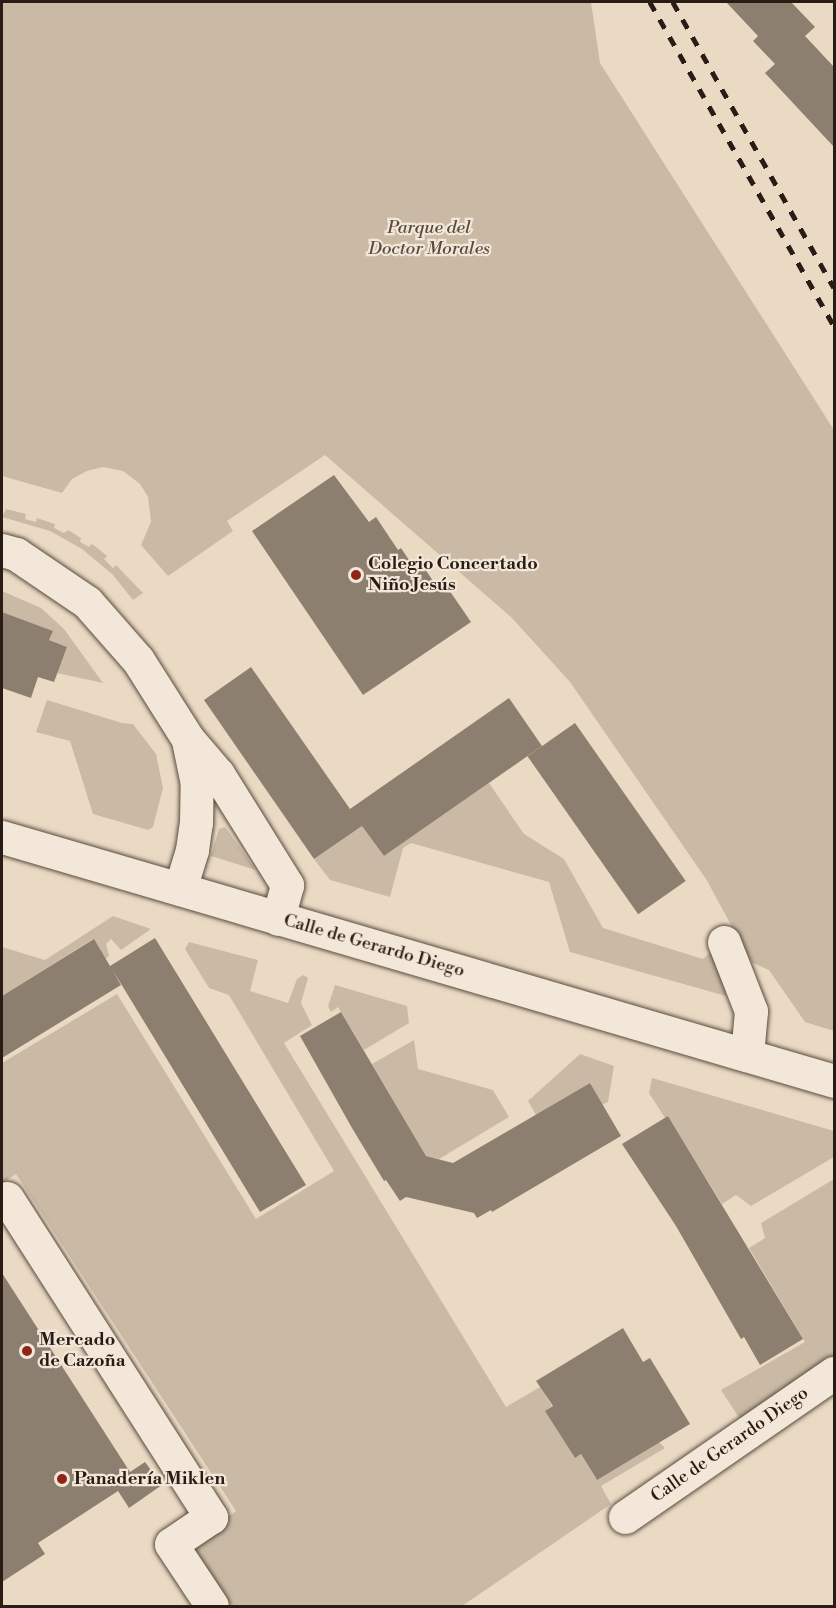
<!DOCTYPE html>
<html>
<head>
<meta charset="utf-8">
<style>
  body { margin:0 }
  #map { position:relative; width:836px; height:1608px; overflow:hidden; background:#ebdac3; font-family:"Libre Bodoni",serif }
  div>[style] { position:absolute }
  .green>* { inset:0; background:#cabaa5 }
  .building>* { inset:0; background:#8d7f6f; transform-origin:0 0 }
  .roads { filter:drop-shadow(0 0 2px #594c40) drop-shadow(0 0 2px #594c40) }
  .minor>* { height:33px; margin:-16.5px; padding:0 16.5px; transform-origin:16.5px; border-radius:16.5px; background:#f2e7d8 }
  .rail>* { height:4.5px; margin-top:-2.25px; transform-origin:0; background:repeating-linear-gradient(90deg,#281c15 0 10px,transparent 0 20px) }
  .dots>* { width:16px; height:16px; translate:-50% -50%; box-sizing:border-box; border:3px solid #f2e7d8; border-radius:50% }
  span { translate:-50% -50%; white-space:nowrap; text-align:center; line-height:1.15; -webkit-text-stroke:4.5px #f2e7d8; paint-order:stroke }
  .park-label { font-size:18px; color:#594b40; font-style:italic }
  .poi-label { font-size:18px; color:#281c15; font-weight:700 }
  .left { translate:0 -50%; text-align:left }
  .street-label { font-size:18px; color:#281c15 }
  .frame { position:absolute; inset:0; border:3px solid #281c15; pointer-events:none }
</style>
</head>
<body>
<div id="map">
  <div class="green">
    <div style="clip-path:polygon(2px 2px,591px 2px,600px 63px,834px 430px,834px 1031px,805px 1022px,769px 970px,753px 963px,734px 936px,736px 934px,706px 879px,570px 682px,512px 618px,325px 455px,227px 521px,233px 531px,168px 576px,141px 545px,151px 522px,148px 497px,140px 484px,123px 471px,103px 467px,87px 471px,72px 479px,62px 493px,2px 476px)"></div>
    <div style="clip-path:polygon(6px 509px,26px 514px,25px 519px,36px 522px,37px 518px,55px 524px,54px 528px,64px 533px,68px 530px,81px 538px,80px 542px,89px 547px,91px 544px,95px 546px,107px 556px,104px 559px,113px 568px,116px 565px,143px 593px,133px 600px,112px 574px,82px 549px,50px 531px,2px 517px)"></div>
    <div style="clip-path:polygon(2px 591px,41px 608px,64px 629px,103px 683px,57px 673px,67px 647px,49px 640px,52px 631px,2px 612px)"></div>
    <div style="clip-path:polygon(47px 700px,122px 723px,133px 724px,156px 754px,163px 788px,153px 827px,148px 830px,93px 814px,70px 741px,36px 732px)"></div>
    <div style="clip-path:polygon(489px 783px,524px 834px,564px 859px,603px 928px,703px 959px,714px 949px,726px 967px,726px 996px,570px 952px,549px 882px,411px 843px,403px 848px,390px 897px,330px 880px,314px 859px,362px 826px,384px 856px)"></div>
    <div style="clip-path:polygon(225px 827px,256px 870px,211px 856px,219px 829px)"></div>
    <div style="clip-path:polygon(113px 916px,151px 929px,121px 950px,111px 939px,106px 944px,109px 956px,105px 959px,93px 939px,2px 996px,2px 947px,45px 960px)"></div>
    <div style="clip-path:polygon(189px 942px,258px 960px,250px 991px,288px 1003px,297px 979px,303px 975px,308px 978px,301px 1003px,312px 1025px,284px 1043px,506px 1407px,540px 1387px,552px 1406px,546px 1411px,575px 1458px,581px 1454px,596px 1479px,658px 1441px,665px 1448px,601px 1486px,611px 1504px,462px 1606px,232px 1606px,191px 1544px,236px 1511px,16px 1174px,2px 1183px,2px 1063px,117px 994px,256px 1219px,334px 1171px,229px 995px,209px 988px,185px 949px)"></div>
    <div style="clip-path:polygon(335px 985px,407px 1006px,409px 1023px,364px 1050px,338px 1007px,331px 1012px,328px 1006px)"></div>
    <div style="clip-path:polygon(414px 1040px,418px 1069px,493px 1090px,509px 1117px,439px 1159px,426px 1156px,372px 1064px)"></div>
    <div style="clip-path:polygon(580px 1054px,614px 1066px,608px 1102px,602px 1105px,590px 1083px,536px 1115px,528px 1101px)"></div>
    <div style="clip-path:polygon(652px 1078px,834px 1131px,834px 1157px,751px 1206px,736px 1195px,722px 1204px,668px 1116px,665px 1118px,649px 1093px)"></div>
    <div style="clip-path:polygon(834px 1179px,834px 1355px,740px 1419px,721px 1390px,805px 1342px,749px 1248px,765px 1238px,761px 1223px)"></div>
  </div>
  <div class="building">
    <div style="clip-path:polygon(726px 2px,791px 2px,815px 27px,805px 36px,834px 67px,834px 147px,765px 73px,775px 64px,753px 41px,758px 36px)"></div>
    <div style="clip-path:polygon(334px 475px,369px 522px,376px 517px,398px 550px,401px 548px,411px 563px,418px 559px,440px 591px,447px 587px,471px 622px,363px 695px,252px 531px)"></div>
    <div style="clip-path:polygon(2px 612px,53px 631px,49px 640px,67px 647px,54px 682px,38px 677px,31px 698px,2px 688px)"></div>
    <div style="clip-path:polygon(251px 667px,350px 809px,509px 698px,542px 746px,384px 856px,359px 822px,362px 826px,314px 859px,204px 700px)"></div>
    <div style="left:575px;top:723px;width:193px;height:58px;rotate:55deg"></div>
    <div style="clip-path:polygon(155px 938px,306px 1185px,260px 1212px,112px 969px,121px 985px,2px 1058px,2px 996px,94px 939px,110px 966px)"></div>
    <div style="clip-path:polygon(341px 1012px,426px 1156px,453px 1163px,590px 1083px,621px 1136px,492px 1212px,491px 1210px,477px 1218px,474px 1213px,406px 1197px,400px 1201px,386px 1180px,384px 1181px,352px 1128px,300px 1036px)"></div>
    <div style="clip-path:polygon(668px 1116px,803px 1339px,760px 1365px,744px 1337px,741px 1339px,676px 1226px,622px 1144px)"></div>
    <div style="clip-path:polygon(2px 1273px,130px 1472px,145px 1462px,162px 1485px,129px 1508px,118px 1491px,38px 1543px,45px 1554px,2px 1582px)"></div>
    <div style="clip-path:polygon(623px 1328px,643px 1362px,650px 1358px,690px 1424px,597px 1480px,581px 1454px,575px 1458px,545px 1411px,553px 1406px,536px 1381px)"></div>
  </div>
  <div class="roads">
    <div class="minor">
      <div style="left:2px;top:550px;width:15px;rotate:16deg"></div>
      <div style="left:16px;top:554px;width:86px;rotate:34.1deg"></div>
      <div style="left:87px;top:602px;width:77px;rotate:48.7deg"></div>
      <div style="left:138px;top:660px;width:93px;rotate:57.7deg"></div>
      <div style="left:188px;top:739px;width:46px;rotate:49.4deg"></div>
      <div style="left:218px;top:774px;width:131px;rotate:58.1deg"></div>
      <div style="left:287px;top:885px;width:35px;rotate:105deg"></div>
      <div style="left:2px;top:837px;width:867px;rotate:16.34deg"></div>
      <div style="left:180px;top:889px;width:41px;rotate:-72.9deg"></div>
      <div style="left:192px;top:850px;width:27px;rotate:-82deg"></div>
      <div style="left:196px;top:823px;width:39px;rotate:-89deg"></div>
      <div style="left:197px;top:784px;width:45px;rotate:-101.6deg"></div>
      <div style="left:724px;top:942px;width:74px;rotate:68.6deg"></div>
      <div style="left:751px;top:1011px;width:44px;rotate:95.2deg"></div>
      <div style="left:7px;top:1198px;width:379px;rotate:57.4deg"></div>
      <div style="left:211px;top:1517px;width:48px;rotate:146deg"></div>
      <div style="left:171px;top:1544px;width:74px;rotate:56.5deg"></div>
      <div style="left:625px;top:1517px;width:254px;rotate:-34.6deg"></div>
    </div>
  </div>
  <div class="rail">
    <div style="left:650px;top:2px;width:373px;rotate:60.4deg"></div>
    <div style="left:673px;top:2px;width:328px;rotate:60.6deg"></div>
  </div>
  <div class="dots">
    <div style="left:356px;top:575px;background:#8f2418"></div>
    <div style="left:27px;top:1351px;background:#8f2418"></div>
    <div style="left:62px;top:1479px;background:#8f2418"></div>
  </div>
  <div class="park-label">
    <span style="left:429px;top:239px">Parque del<br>Doctor Morales</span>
  </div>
  <div class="poi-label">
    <span class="left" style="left:368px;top:575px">Colegio Concertado<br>Niño Jesús</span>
    <span class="left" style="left:39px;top:1351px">Mercado<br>de Cazoña</span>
    <span class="left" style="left:74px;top:1479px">Panadería Miklen</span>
  </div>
  <div class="street-label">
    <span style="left:374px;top:946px;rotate:16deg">Calle de Gerardo Diego</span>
    <span style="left:730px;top:1445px;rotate:-35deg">Calle de Gerardo Diego</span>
  </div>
  <div class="frame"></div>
</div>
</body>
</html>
